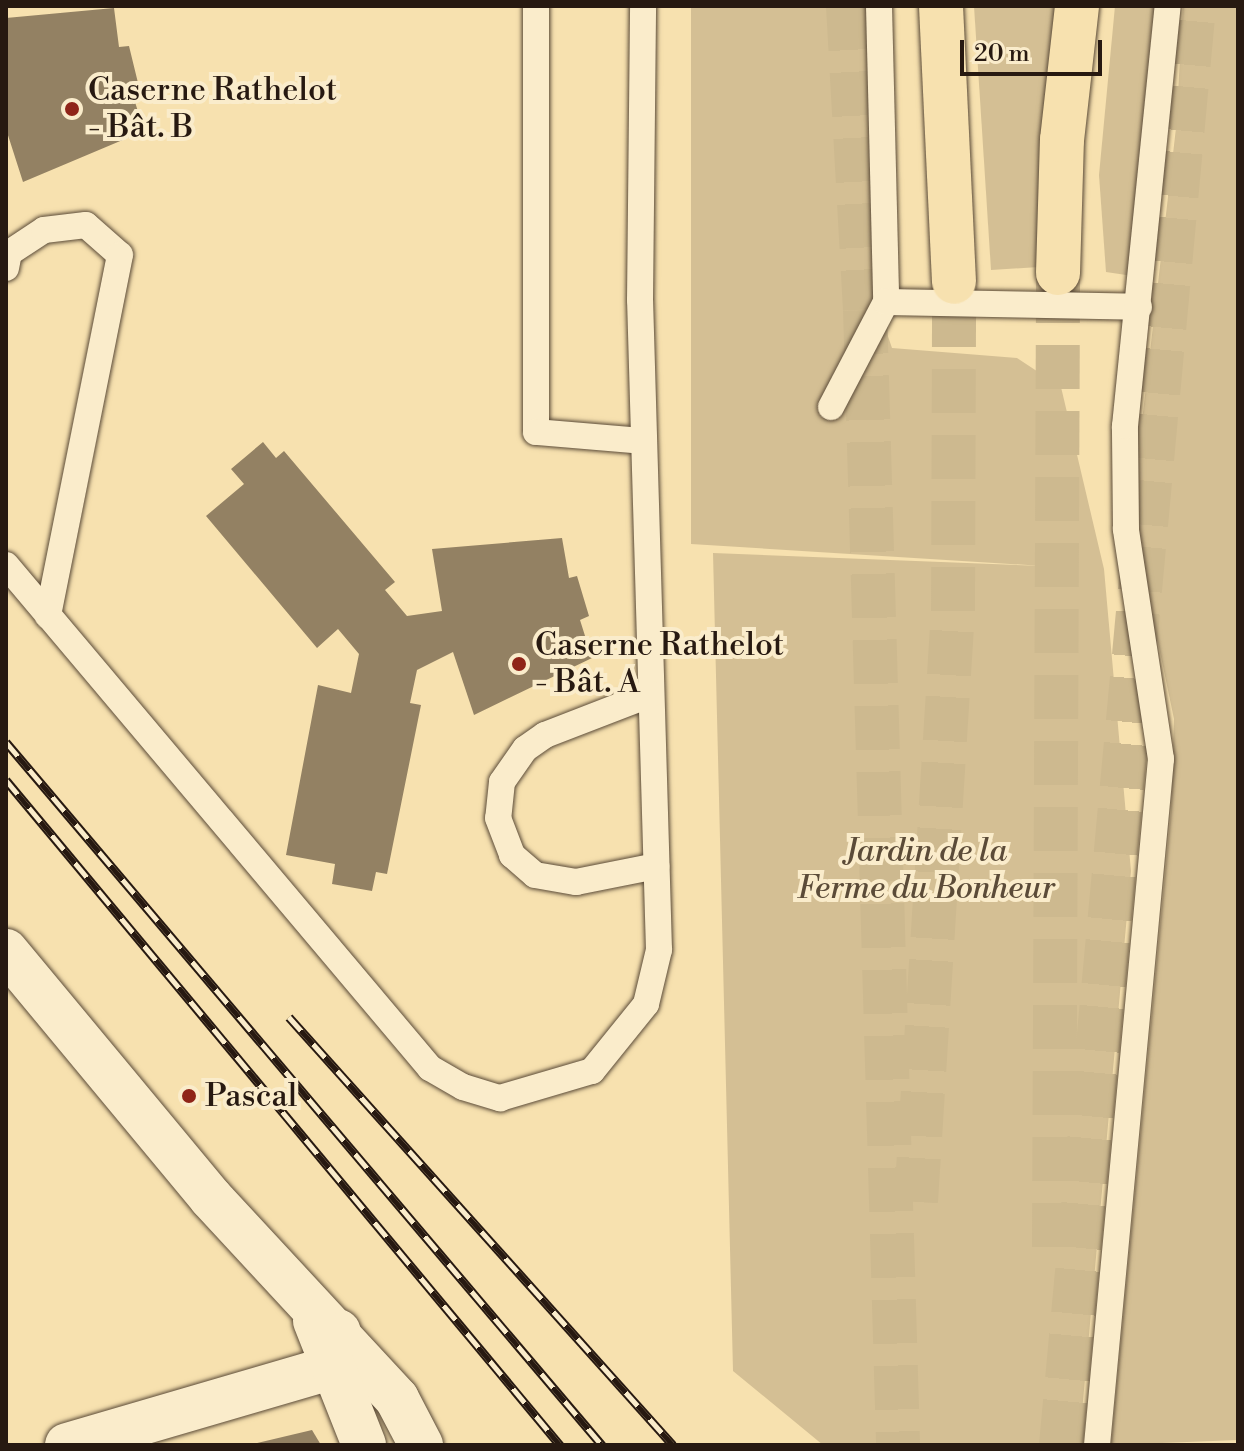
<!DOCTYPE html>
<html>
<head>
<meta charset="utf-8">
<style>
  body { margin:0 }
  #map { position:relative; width:1244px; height:1451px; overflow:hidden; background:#f7e1af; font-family:"Libre Bodoni",serif }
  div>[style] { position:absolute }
  .green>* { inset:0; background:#d4bf94 }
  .building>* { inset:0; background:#938163 }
  .highway-tunnel>* { height:44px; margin-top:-22px; transform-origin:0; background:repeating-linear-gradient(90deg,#cdb98f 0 44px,transparent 0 66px) }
  .roads { filter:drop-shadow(0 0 2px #5b4b38) drop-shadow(0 0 2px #5b4b38) }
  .lane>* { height:26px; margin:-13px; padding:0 13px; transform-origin:13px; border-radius:13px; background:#faeccb }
  .street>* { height:44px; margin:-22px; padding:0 22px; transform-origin:22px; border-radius:22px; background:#faeccb }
  .secondary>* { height:44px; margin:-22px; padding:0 22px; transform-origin:22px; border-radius:22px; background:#faeccb }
  .highway>* { height:44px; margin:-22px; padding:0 22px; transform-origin:22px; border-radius:22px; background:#f7e1af }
  .rail>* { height:9px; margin-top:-4.5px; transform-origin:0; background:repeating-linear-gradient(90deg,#faeccb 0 18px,#271911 0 36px); box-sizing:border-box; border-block:2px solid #271911 }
  .dots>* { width:22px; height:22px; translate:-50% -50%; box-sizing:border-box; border:4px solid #faeccb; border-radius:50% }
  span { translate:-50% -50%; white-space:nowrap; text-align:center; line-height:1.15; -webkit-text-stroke:8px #faeccb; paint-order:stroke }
  .poi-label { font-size:32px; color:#271911 }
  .left { translate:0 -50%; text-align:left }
  .park-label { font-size:32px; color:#5b4b38; font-style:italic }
  .frame { position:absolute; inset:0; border:8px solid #271911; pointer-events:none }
  .scale { position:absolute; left:960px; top:40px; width:142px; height:36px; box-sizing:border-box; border:4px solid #271911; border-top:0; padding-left:10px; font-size:24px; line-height:28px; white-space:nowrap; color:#271911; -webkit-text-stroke:6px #faeccb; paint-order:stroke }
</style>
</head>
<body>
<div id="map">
  <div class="green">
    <div style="clip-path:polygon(691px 6px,866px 6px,879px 310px,892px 348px,1017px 358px,1061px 387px,1104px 569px,1131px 871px,1079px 1445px,823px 1445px,733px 1371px,713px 553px,1044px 566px,691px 544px)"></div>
    <div style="clip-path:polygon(974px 6px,1066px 6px,1039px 267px,991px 270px)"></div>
    <div style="clip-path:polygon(1115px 6px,1155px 6px,1133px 276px,1106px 272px,1099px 175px)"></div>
    <div style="clip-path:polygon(1183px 6px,1238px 6px,1238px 1440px,1111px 1445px,1171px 812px,1174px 719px,1136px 537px,1137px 464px,1176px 128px)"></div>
  </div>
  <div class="building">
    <div style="clip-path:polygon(114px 8px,119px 47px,129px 46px,139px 87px,131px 89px,144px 131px,23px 182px,6px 129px,6px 18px)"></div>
    <div style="clip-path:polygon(263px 442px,276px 458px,284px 451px,395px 582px,385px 590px,407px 616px,442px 611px,432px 549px,562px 538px,569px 578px,577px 576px,589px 616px,580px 620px,592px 658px,474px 715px,453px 652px,417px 670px,410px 703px,421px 705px,387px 874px,376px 872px,372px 891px,332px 884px,335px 864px,286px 855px,318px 685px,351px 693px,359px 654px,338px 629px,317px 648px,206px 516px,244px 484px,231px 469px)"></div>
    <div style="clip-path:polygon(312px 1430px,321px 1445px,253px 1445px,253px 1444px)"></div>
  </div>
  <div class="highway-tunnel">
    <div style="left:848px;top:6px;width:304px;rotate:86.8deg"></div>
    <div style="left:865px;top:310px;width:1135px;rotate:88.33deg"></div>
    <div style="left:916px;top:1202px;width:592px;rotate:-86.42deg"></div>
    <div style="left:953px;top:611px;width:329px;rotate:-89.8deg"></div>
    <div style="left:1054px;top:1247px;width:974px;rotate:-89.76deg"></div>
    <div style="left:1061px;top:1445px;width:1445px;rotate:-84.72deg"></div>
  </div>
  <div class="roads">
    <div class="lane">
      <div style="left:536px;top:6px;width:426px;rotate:90deg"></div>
      <div style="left:536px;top:432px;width:108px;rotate:4.8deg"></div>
      <div style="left:879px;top:6px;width:296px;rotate:88.6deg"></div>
      <div style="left:6px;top:268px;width:15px;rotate:-79deg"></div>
      <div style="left:9px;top:253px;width:42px;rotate:-33.3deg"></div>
      <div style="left:44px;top:230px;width:42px;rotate:-6.8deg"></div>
      <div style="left:86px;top:225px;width:45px;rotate:41.4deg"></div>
      <div style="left:120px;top:255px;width:368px;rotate:101.3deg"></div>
      <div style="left:831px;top:407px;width:119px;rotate:-62.4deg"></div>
      <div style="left:886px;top:302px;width:253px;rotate:1.1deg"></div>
      <div style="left:6px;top:565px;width:658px;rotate:49.87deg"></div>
      <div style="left:430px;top:1068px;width:38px;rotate:30deg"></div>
      <div style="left:463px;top:1087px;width:39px;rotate:17deg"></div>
      <div style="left:500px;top:1098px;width:96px;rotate:-16.4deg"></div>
      <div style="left:592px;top:1071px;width:86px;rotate:-51.1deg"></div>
      <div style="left:646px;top:1004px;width:56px;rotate:-76.5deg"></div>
      <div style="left:659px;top:950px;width:650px;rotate:-91.67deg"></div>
      <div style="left:640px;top:300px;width:294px;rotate:-89.4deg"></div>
      <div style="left:651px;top:694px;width:114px;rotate:158.9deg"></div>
      <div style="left:545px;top:735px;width:24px;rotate:145deg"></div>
      <div style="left:525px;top:749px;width:40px;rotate:124.9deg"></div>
      <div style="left:502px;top:782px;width:36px;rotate:96deg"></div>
      <div style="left:498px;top:818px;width:40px;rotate:69deg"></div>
      <div style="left:512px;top:855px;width:30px;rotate:41deg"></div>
      <div style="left:535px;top:875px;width:42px;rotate:9.7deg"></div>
      <div style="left:576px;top:882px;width:82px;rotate:-11.3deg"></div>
      <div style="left:1097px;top:1445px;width:689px;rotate:-84.67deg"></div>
      <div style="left:1161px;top:759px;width:233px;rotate:-98.7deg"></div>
      <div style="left:1126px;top:529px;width:103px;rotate:-90.6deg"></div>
      <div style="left:1125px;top:426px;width:422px;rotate:-84.2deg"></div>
    </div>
    <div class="street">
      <div style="left:67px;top:1445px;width:277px;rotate:-16.3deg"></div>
      <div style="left:333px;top:1367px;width:36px;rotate:-81deg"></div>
    </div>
    <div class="secondary">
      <div style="left:6px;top:951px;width:321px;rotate:50.3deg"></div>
      <div style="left:211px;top:1198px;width:274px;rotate:47.2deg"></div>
      <div style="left:397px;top:1399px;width:52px;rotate:62.4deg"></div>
      <div style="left:315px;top:1321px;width:133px;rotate:68.4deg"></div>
    </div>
    <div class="highway">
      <div style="left:941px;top:6px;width:276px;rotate:87.3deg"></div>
      <div style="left:1058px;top:273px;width:133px;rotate:-88.3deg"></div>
      <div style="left:1062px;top:140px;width:135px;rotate:-83.6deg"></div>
    </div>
  </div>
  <div class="rail">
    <div style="left:6px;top:742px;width:922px;rotate:49.71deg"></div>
    <div style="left:6px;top:780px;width:866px;rotate:50.2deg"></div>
    <div style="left:289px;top:1017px;width:575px;rotate:48.1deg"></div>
  </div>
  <div class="dots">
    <div style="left:72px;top:109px;background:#8f2418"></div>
    <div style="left:519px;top:664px;background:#8f2418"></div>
    <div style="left:189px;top:1096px;background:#8f2418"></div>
  </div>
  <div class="poi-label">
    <span class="left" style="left:88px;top:109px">Caserne Rathelot<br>- Bât. B</span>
    <span class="left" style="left:535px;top:664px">Caserne Rathelot<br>- Bât. A</span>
    <span class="left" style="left:205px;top:1096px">Pascal</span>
  </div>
  <div class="park-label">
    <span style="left:926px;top:870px">Jardin de la<br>Ferme du Bonheur</span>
  </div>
  <div class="frame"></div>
  <div class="scale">20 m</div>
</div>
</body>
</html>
